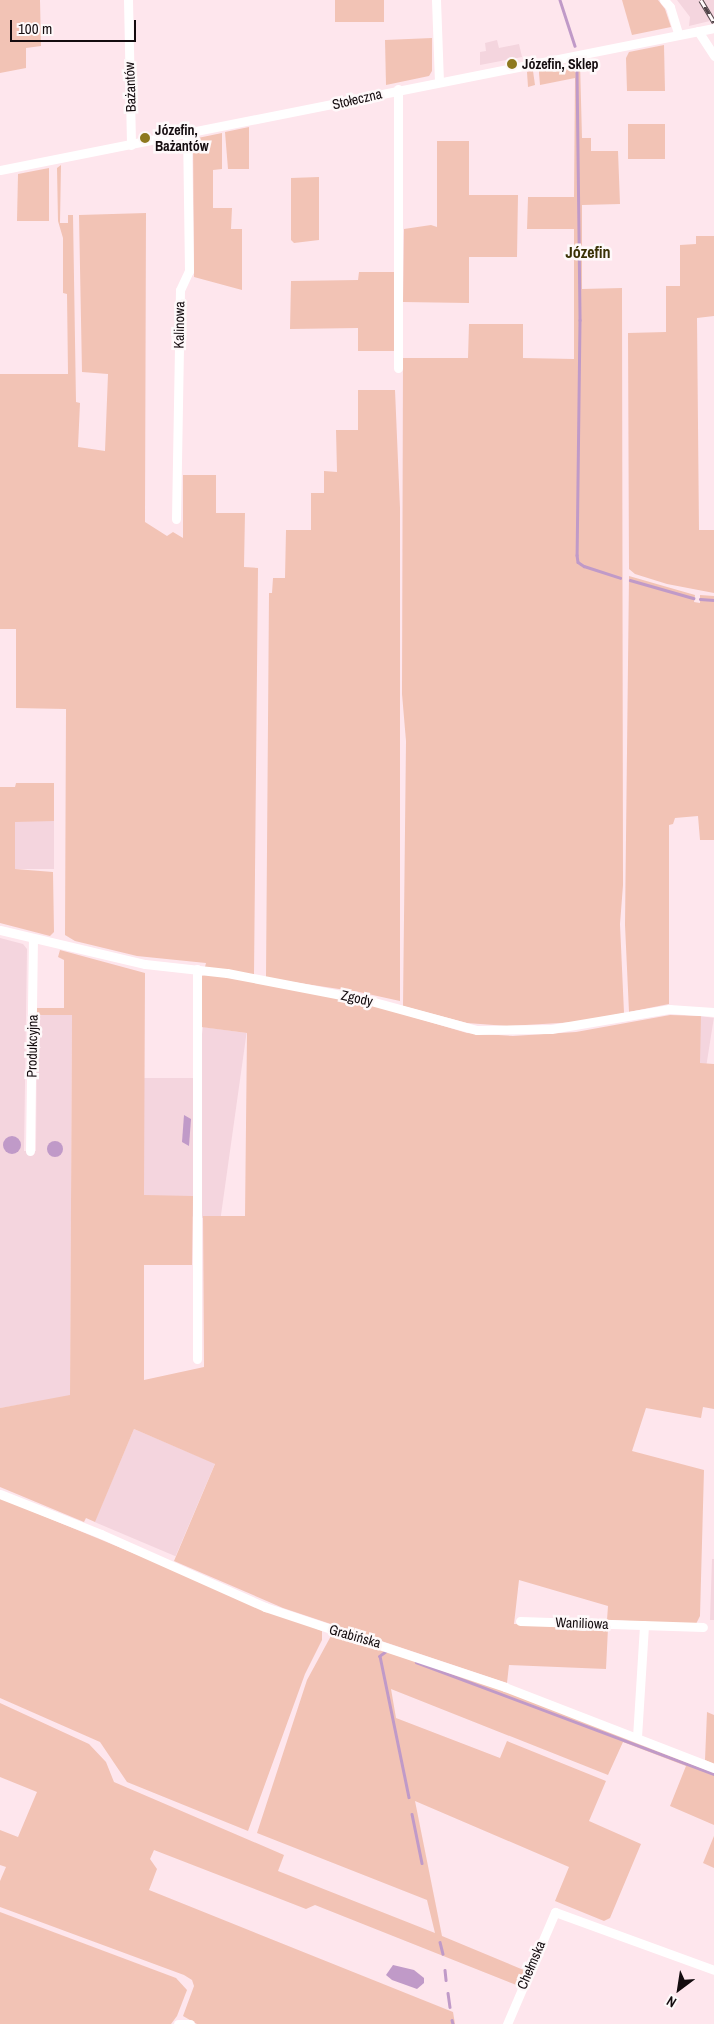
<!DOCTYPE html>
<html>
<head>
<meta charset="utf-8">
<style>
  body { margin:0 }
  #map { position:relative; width:714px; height:2024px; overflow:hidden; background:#fee6ed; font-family:"Archivo Narrow",sans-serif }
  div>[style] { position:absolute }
  .built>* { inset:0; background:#f4d5de; transform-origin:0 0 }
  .green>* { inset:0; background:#f2c3b5; transform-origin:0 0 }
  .water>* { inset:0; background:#c09ac8 }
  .round { border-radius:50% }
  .stream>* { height:2.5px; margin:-1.25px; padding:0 1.25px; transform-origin:1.25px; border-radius:1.25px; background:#c09ac8 }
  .minor>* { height:9px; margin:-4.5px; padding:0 4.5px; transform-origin:4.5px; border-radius:4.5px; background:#fff }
  .rail>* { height:4.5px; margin-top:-2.25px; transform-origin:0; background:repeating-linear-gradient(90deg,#fef9fa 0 8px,#514549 0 16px); box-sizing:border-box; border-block:1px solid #514549 }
  .dots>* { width:14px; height:14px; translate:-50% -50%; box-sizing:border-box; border:2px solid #fef9fa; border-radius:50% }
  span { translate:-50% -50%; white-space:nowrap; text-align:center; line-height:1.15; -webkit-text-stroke:5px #fef9fa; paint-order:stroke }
  .poi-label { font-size:14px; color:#140c0f; font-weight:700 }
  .left { translate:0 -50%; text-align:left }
  .street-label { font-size:14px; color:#140c0f }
  .quarter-label { font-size:16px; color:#3a3105; font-weight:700 }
  .north { position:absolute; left:654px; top:1964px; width:50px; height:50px; -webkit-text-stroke:4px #fef9fa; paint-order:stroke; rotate:211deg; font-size:14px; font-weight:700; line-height:20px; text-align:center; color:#140c0f }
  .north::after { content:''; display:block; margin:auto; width:18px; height:22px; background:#140c0f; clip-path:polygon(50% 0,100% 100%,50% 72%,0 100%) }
  .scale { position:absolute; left:10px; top:20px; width:126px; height:22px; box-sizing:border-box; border:2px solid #140c0f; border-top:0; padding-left:6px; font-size:15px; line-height:18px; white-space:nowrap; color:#140c0f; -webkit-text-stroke:4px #fef9fa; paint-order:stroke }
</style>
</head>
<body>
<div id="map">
  <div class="built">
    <div style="clip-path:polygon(677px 0,714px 0,714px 20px,689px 26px,690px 17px)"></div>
    <div style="clip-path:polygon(497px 40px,499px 48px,519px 44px,522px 57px,480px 65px,480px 52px,486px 51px,485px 43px)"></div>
    <div style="left:15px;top:821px;width:39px;height:48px"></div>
    <div style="clip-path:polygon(0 938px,23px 944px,27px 949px,24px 1151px,36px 1151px,37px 1015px,72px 1015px,70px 1396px,0 1408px)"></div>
    <div style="left:701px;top:1016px;width:13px;height:47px;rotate:9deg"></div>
    <div style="left:203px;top:1027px;width:44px;height:189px;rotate:8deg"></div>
    <div style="left:144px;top:1078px;width:49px;height:118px"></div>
    <div style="left:134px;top:1429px;width:88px;height:101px;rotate:23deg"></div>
    <div style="clip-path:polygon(712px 1559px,714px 1559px,714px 1620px,710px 1620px)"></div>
  </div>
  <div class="green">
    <div style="clip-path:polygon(0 0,40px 0,41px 46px,26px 48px,26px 68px,0 73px)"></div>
    <div style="left:335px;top:0;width:49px;height:22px"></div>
    <div style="clip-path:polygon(622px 0,658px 0,665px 9px,671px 27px,632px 35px)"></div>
    <div style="clip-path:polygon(432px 38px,432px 71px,429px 76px,386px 85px,385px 40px)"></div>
    <div style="clip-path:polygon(664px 45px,665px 91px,627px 91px,626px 58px,629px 52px)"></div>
    <div style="clip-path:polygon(580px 62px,582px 138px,591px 138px,591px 151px,618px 151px,620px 204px,582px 205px,582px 289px,622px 288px,623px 885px,620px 924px,624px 1013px,577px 1022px,507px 1026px,467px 1023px,403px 1006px,406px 741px,402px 694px,403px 358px,468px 358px,469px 324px,523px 324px,523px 358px,574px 359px,574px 229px,527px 229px,528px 197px,574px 197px,575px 78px,540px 85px,539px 73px,539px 70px)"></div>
    <div style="clip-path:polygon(533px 71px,535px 85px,528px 87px,527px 72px)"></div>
    <div style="left:628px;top:124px;width:37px;height:35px"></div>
    <div style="clip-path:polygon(249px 127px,249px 169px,228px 169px,225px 132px)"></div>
    <div style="clip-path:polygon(222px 133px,222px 169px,213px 170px,213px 208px,232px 208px,231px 229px,242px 229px,242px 290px,194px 277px,193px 139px)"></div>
    <div style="clip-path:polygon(437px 141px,469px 141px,469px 195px,518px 195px,517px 257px,469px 257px,469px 303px,403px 302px,404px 229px,431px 225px,437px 227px)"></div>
    <div style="clip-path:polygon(61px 165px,60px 223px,68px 223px,68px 215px,73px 215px,76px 402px,80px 403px,78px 447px,105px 451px,108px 374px,82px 372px,79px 215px,146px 213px,145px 522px,167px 536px,173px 532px,183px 538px,183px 475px,216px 475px,216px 513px,245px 513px,244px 567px,258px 568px,254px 975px,205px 967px,206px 963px,137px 956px,75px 941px,65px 935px,66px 709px,16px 708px,16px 629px,0 629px,0 374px,68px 374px,67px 294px,63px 293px,63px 238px,58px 221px,57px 168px)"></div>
    <div style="clip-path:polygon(49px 168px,49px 221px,17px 221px,18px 174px)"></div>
    <div style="clip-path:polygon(319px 177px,319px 240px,294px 243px,291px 240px,291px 178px)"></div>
    <div style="clip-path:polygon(696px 236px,714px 236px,714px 316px,697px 318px,699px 530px,714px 530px,714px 593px,667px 584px,635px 574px,629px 569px,628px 333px,666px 332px,666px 286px,680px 286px,680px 245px,696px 244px)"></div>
    <div style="clip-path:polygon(359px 272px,395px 272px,394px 351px,358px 351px,358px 328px,290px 329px,291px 281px,358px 280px)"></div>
    <div style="clip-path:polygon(358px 390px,395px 390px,400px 508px,400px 1001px,359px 992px,266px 978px,269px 593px,272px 593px,273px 578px,285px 578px,286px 530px,311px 530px,311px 493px,324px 493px,324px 471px,337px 472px,336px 430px,358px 430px)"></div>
    <div style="clip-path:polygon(629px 576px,695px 595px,694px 602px,700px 603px,700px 595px,714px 596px,714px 844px,714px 840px,700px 840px,698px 816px,675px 818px,673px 824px,669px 825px,669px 1004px,629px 1012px,625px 925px)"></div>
    <div style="clip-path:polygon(16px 783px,54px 783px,54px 821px,15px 822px,15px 869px,53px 872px,54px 932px,50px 936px,0 923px,0 787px,15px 787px)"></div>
    <div style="clip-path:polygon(60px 950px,145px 973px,144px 1195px,193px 1196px,192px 1265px,144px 1265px,144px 1380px,204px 1367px,203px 1216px,245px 1216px,247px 1033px,201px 1027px,201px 976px,208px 974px,359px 1001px,467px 1033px,513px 1036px,576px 1032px,670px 1015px,701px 1016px,700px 1063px,714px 1064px,714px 1409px,703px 1407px,701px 1418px,646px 1408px,632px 1451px,704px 1470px,700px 1616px,696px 1624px,607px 1620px,608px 1606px,519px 1580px,514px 1624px,608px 1628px,606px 1669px,509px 1665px,507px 1683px,283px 1608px,174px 1561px,215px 1464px,134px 1429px,95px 1522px,86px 1518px,84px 1522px,0 1487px,0 1408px,70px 1395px,72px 1015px,36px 1015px,36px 1008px,64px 1008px,64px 960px,58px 957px)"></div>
    <div style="clip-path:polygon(0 1498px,322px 1631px,322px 1640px,305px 1674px,248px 1831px,127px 1782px,100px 1742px,0 1698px)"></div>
    <div style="clip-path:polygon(332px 1634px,388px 1647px,714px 1770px,714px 1825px,670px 1806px,686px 1766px,623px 1742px,608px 1775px,391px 1689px,396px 1718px,500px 1758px,507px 1741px,606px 1781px,589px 1821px,641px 1844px,610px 1918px,604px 1921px,555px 1901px,569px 1867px,415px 1801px,442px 1936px,526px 1971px,519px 1986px,315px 1905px,306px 1909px,154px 1850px,150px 1859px,157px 1869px,149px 1890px,453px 2012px,455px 2024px,197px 2024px,183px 2016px,194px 1986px,192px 1980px,184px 1975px,0 1907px,0 1881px,6px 1867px,0 1865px,0 1830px,18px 1837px,37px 1792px,0 1777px,0 1703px,89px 1744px,106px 1762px,114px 1782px,284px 1855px,278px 1871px,435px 1933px,427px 1900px,257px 1833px,307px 1680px)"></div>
    <div style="clip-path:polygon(707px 1712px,714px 1715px,714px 1764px,705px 1760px)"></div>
    <div style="clip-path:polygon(714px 1836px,714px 1868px,703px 1863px)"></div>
    <div style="clip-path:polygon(0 1912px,176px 1978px,187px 1990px,177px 2016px,171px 2024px,0 2024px)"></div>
  </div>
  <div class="water">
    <div style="clip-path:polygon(184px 1115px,191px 1119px,189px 1146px,182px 1142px)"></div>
    <div class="round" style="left:3px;top:1136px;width:18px;height:18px"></div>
    <div class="round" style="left:47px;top:1141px;width:16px;height:16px"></div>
    <div style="clip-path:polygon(393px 1965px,414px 1970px,424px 1978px,424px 1983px,417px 1989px,392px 1980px,386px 1975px)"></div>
  </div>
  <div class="stream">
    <div style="left:560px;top:0;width:48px;rotate:71.9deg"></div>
    <div style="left:577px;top:70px;width:250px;rotate:89.3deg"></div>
    <div style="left:580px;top:320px;width:235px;rotate:90.7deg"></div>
    <div style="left:577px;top:555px;width:7px;rotate:82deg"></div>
    <div style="left:578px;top:562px;width:7px;rotate:34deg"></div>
    <div style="left:584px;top:566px;width:38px;rotate:18deg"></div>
    <div style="left:630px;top:580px;width:66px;rotate:15.9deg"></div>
    <div style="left:700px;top:599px;width:14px;rotate:4deg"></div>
    <div style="left:387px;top:1651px;width:9px;rotate:144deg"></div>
    <div style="left:380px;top:1656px;width:144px;rotate:78.4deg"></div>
    <div style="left:416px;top:1662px;width:318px;rotate:20.6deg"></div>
    <div style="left:412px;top:1814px;width:50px;rotate:78.5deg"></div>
    <div style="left:440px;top:1942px;width:12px;rotate:76deg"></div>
    <div style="left:445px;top:1970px;width:10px;rotate:84deg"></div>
    <div style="left:448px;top:1993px;width:14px;rotate:82deg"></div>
    <div style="left:452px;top:2020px;width:4px;rotate:76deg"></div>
  </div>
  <div class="minor">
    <div style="left:128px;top:0;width:145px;rotate:88.8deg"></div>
    <div style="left:436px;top:0;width:80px;rotate:87.9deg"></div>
    <div style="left:664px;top:0;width:9px;rotate:49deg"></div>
    <div style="left:670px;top:7px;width:28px;rotate:73deg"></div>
    <div style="left:698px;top:31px;width:30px;rotate:57deg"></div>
    <div style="left:0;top:170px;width:728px;rotate:-11.25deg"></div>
    <div style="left:398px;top:368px;width:279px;rotate:-90deg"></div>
    <div style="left:176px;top:519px;width:229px;rotate:-89deg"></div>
    <div style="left:180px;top:290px;width:21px;rotate:-65deg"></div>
    <div style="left:189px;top:271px;width:138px;rotate:-90.8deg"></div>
    <div style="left:0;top:930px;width:149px;rotate:13.2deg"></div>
    <div style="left:145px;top:964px;width:82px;rotate:6.3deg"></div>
    <div style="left:227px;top:973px;width:143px;rotate:10.9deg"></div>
    <div style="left:367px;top:1000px;width:114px;rotate:15.3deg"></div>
    <div style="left:477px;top:1030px;width:74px;rotate:-0.8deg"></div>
    <div style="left:551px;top:1029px;width:120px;rotate:-9.6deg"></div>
    <div style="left:669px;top:1009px;width:45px;rotate:3.8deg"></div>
    <div style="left:30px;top:1151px;width:211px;rotate:-89.2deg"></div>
    <div style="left:197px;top:1359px;width:390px;rotate:-90deg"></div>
    <div style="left:0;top:1494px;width:109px;rotate:21.6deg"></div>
    <div style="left:101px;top:1534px;width:180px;rotate:24deg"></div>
    <div style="left:265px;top:1607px;width:253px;rotate:18.4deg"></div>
    <div style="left:505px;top:1687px;width:224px;rotate:21.2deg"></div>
    <div style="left:520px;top:1621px;width:183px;rotate:1.9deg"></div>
    <div style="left:637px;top:1737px;width:112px;rotate:-86.4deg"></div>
    <div style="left:178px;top:2024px;width:12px"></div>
    <div style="left:507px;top:2024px;width:122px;rotate:-66.8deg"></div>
    <div style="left:555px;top:1912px;width:169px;rotate:20deg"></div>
  </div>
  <div class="rail">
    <div style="left:701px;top:0;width:26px;rotate:59deg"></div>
  </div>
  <div class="dots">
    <div style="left:512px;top:64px;background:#8e791f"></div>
    <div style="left:145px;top:138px;background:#8e791f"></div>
  </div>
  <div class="poi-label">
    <span class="left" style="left:522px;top:64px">Józefin, Sklep</span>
    <span class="left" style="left:155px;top:138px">Józefin,<br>Bażantów</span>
  </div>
  <div class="street-label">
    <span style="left:130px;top:87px;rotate:-92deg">Bażantów</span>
    <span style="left:357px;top:99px;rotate:-13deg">Stołeczna</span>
    <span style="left:179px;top:325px;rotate:-89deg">Kalinowa</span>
    <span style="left:357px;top:998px;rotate:12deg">Zgody</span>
    <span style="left:32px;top:1046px;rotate:-89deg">Produkcyjna</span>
    <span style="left:582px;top:1623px;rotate:2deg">Waniliowa</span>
    <span style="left:355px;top:1636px;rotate:16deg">Grabińska</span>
    <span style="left:531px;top:1965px;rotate:-67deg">Chełmska</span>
  </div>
  <div class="quarter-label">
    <span style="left:588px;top:252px">Józefin</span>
  </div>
  <div class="north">N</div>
  <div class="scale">100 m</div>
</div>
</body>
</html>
